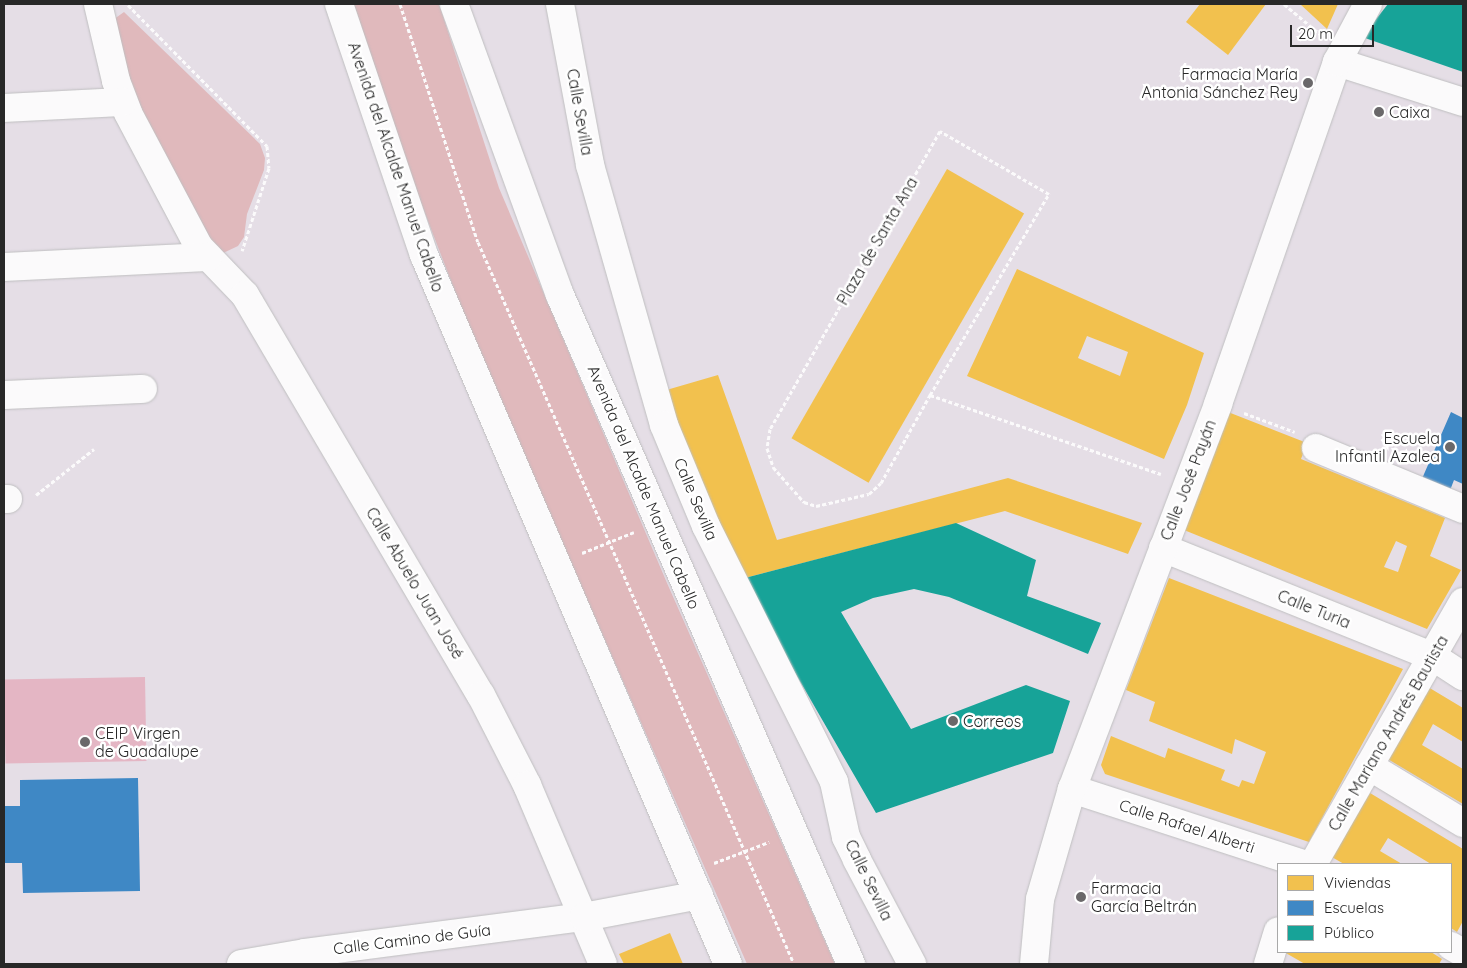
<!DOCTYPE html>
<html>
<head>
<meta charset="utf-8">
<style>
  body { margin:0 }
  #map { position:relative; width:1467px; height:968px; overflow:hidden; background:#e5dee6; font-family:Quicksand,sans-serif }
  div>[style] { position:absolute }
  .green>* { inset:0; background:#e0b9bc }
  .pitch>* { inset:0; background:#e4b6c4; transform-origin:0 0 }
  .homes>* { inset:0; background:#f2c14e; transform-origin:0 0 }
  .schools>* { inset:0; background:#3f88c5 }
  .public>* { inset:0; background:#17a398 }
  .path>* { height:3px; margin-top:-1.5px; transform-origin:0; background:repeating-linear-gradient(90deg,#fbfafb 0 4px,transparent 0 6.5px) }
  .roads { filter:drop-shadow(0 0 1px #bfbfc0) drop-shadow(0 0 1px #bfbfc0) }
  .street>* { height:28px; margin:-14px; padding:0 14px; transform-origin:14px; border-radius:14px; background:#fbfafb }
  .secondary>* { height:28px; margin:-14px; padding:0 14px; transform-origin:14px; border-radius:14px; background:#fbfafb }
  .dots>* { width:14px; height:14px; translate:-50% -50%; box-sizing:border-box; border:2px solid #fff; border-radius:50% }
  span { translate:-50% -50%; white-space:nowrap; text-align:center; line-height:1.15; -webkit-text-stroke:5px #fff; paint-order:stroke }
  .poi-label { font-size:16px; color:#282828 }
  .right { translate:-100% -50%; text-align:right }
  .left { translate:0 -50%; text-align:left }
  .street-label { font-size:16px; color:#282828 }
  .frame { position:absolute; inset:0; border:5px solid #282828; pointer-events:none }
  .legend { position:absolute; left:1277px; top:863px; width:175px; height:90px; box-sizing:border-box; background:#fff; border:1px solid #a9a9a9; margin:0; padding:6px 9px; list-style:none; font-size:15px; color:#282828 }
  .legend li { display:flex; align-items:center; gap:10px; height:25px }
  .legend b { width:25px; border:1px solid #a9a9a9 }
  .scale { position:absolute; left:1290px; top:25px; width:84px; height:22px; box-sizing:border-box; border:2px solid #282828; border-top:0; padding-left:6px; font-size:15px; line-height:18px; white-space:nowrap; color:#282828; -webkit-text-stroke:4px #fff; paint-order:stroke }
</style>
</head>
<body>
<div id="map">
  <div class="green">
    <div style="clip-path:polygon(354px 4px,439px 4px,499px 188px,667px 583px,835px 964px,747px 964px,478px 351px,396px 138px)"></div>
    <div style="clip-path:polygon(124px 12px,260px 144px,265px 158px,264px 170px,247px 214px,244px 237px,238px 246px,221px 254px,214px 253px,130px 103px,110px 22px)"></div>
  </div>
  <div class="pitch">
    <div style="left:145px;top:677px;width:84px;height:141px;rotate:89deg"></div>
  </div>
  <div class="homes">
    <div style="clip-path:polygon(1200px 4px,1266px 4px,1228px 55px,1186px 22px)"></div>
    <div style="clip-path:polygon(1300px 4px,1338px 4px,1327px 29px)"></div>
    <div style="left:947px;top:169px;width:89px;height:311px;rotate:30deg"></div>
    <div style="clip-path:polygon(evenodd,1017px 269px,1204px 353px,1187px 405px,1164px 459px,967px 376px,1017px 269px,1087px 336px,1128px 352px,1120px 376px,1078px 358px,1087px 336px)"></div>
    <div style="clip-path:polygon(718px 375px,777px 540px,1008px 478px,1142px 523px,1128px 554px,1005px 511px,741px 579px,663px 391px)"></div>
    <div style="clip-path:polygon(evenodd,1228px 412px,1307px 443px,1301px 459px,1445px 518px,1430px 556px,1461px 570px,1427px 629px,1184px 530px,1228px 412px,1396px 541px,1407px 546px,1398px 572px,1384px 567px,1396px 541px)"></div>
    <div style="clip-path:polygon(1169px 578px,1403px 669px,1309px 842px,1105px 774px,1101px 765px,1111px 736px,1165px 758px,1168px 748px,1225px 770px,1221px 780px,1239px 787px,1242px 780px,1254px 784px,1266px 752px,1235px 739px,1232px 754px,1149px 721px,1155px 702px,1126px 690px)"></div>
    <div style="clip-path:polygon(1428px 687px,1463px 708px,1463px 742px,1433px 724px,1422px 745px,1463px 769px,1463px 804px,1386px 758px)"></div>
    <div style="clip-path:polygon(1370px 793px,1463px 849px,1463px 921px,1457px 932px,1451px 928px,1451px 864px,1431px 864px,1388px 838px,1380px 851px,1402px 864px,1344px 864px,1330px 856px)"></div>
    <div style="clip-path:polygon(670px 933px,683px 964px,624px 964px,619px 954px)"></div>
    <div style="clip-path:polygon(1284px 952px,1431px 952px,1442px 959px,1439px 964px,1305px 964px)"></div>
  </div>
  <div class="schools">
    <div style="clip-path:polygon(1451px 412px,1463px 418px,1463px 484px,1454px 480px,1449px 493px,1421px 481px)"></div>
    <div style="clip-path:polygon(138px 778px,140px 891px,23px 893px,22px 863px,4px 863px,4px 806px,20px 806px,20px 780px)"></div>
  </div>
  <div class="public">
    <div style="clip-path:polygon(1388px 4px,1463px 4px,1463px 72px,1362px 37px)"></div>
    <div style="clip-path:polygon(956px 523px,1036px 560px,1027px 596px,1101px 623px,1088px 654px,949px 597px,914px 589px,873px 598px,841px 612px,911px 729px,1026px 685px,1070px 701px,1053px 753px,876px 813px,741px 579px)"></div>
  </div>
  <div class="path">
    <div style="left:400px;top:4px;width:250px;rotate:71.9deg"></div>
    <div style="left:478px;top:242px;width:788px;rotate:66.36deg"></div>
    <div style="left:1284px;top:4px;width:47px;rotate:39.8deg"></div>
    <div style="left:128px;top:5px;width:198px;rotate:45.4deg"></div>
    <div style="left:267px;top:146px;width:22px;rotate:85deg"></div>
    <div style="left:269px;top:168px;width:87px;rotate:108deg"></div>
    <div style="left:930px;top:395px;width:234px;rotate:-59.4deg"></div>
    <div style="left:1049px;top:194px;width:126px;rotate:-150deg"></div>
    <div style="left:940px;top:131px;width:343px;rotate:119.7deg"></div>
    <div style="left:770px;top:429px;width:19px;rotate:99deg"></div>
    <div style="left:767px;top:448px;width:20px;rotate:72deg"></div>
    <div style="left:773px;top:467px;width:47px;rotate:48.5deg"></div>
    <div style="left:804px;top:502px;width:13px;rotate:18deg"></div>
    <div style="left:816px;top:506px;width:54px;rotate:-12.8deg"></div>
    <div style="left:869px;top:494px;width:16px;rotate:-43deg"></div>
    <div style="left:881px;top:483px;width:101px;rotate:-60.9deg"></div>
    <div style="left:930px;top:395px;width:244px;rotate:18.9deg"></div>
    <div style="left:1244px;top:413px;width:54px;rotate:20.4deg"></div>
    <div style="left:36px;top:495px;width:74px;rotate:-38.4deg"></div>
    <div style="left:582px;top:553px;width:56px;rotate:-22deg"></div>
    <div style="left:714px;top:863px;width:59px;rotate:-20.9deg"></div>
  </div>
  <div class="roads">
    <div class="street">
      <div style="left:98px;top:4px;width:79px;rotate:76.8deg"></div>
      <div style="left:116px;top:81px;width:34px;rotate:69deg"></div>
      <div style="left:128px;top:113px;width:152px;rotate:62.1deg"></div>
      <div style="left:199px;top:247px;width:66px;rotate:46.2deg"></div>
      <div style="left:245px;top:295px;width:464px;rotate:59.5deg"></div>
      <div style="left:481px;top:695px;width:101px;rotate:62.9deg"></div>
      <div style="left:527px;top:785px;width:194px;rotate:67deg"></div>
      <div style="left:560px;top:4px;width:164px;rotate:79.4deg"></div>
      <div style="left:590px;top:165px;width:270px;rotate:74.1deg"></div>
      <div style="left:664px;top:425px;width:109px;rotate:67.4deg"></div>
      <div style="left:706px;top:526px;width:286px;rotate:63.4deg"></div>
      <div style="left:834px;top:782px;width:56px;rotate:77.7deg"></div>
      <div style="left:846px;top:837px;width:25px;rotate:64deg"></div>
      <div style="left:857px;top:860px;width:118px;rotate:62.1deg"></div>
      <div style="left:1337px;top:62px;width:132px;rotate:17.6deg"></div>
      <div style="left:4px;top:108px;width:118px;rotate:-2.9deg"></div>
      <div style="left:4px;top:267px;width:204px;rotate:-2.8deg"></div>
      <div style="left:4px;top:395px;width:139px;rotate:-2.5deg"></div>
      <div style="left:1316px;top:448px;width:159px;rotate:22.5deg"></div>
      <div style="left:4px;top:499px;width:4px"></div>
      <div style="left:1163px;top:548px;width:290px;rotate:21.9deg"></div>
      <div style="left:1432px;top:656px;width:37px;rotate:33deg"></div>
      <div style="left:1369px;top:766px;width:110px;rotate:31.2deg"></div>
      <div style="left:1072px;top:789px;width:243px;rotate:18deg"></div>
      <div style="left:1313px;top:864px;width:302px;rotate:-60.2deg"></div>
      <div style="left:1451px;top:946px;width:14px;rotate:30deg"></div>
      <div style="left:241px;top:964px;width:65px;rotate:-9.8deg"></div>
      <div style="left:305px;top:953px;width:281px;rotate:-7.4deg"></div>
      <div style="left:584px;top:917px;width:117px;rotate:-10.8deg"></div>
      <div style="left:1268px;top:964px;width:34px;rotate:-73deg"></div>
    </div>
    <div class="secondary">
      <div style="left:339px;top:4px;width:265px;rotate:71.3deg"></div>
      <div style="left:424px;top:255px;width:771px;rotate:66.79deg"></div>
      <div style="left:454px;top:4px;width:310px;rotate:70deg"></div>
      <div style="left:560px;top:295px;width:730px;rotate:66.49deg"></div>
      <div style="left:1034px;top:964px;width:65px;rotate:-84.7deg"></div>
      <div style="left:1040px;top:899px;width:115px;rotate:-73.8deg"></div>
      <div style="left:1072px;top:789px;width:412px;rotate:-69.2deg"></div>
      <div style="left:1218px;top:404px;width:362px;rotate:-70.8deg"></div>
      <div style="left:1337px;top:62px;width:66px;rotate:-61.9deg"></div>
    </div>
  </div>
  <div class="dots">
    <div style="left:1308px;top:83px;background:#6a686a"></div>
    <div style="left:1379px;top:112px;background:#6a686a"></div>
    <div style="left:1450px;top:447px;background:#6a686a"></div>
    <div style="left:953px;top:721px;background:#6a686a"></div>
    <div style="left:85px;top:742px;background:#6a686a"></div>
    <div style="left:1081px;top:897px;background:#6a686a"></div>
  </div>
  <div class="poi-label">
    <span class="right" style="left:1298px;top:83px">Farmacia María<br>Antonia Sánchez Rey</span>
    <span class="left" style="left:1389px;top:112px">Caixa</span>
    <span class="right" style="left:1440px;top:447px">Escuela<br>Infantil Azalea</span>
    <span class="left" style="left:963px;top:721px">Correos</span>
    <span class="left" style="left:95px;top:742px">CEIP Virgen<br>de Guadalupe</span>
    <span class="left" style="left:1091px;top:897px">Farmacia<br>García Beltrán</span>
  </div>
  <div class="street-label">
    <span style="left:580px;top:112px;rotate:80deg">Calle Sevilla</span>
    <span style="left:396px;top:167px;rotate:71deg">Avenida del Alcalde Manuel Cabello</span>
    <span style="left:877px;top:241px;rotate:-60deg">Plaza de Santa Ana</span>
    <span style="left:1188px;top:480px;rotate:-69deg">Calle José Payán</span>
    <span style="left:644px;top:487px;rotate:67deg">Avenida del Alcalde Manuel Cabello</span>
    <span style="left:696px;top:499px;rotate:67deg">Calle Sevilla</span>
    <span style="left:415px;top:583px;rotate:59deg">Calle Abuelo Juan José</span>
    <span style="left:1314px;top:609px;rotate:22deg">Calle Turia</span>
    <span style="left:1388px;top:733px;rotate:-60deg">Calle Mariano Andrés Bautista</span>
    <span style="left:1187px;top:826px;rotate:18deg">Calle Rafael Alberti</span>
    <span style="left:869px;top:880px;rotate:64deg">Calle Sevilla</span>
    <span style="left:412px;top:939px;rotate:-7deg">Calle Camino de Guía</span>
  </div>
  <div class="frame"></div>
  <ul class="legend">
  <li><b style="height:14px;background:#f2c14e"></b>Viviendas</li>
  <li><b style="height:14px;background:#3f88c5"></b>Escuelas</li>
  <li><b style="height:14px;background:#17a398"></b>Público</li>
  </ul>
  <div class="scale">20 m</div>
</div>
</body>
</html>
